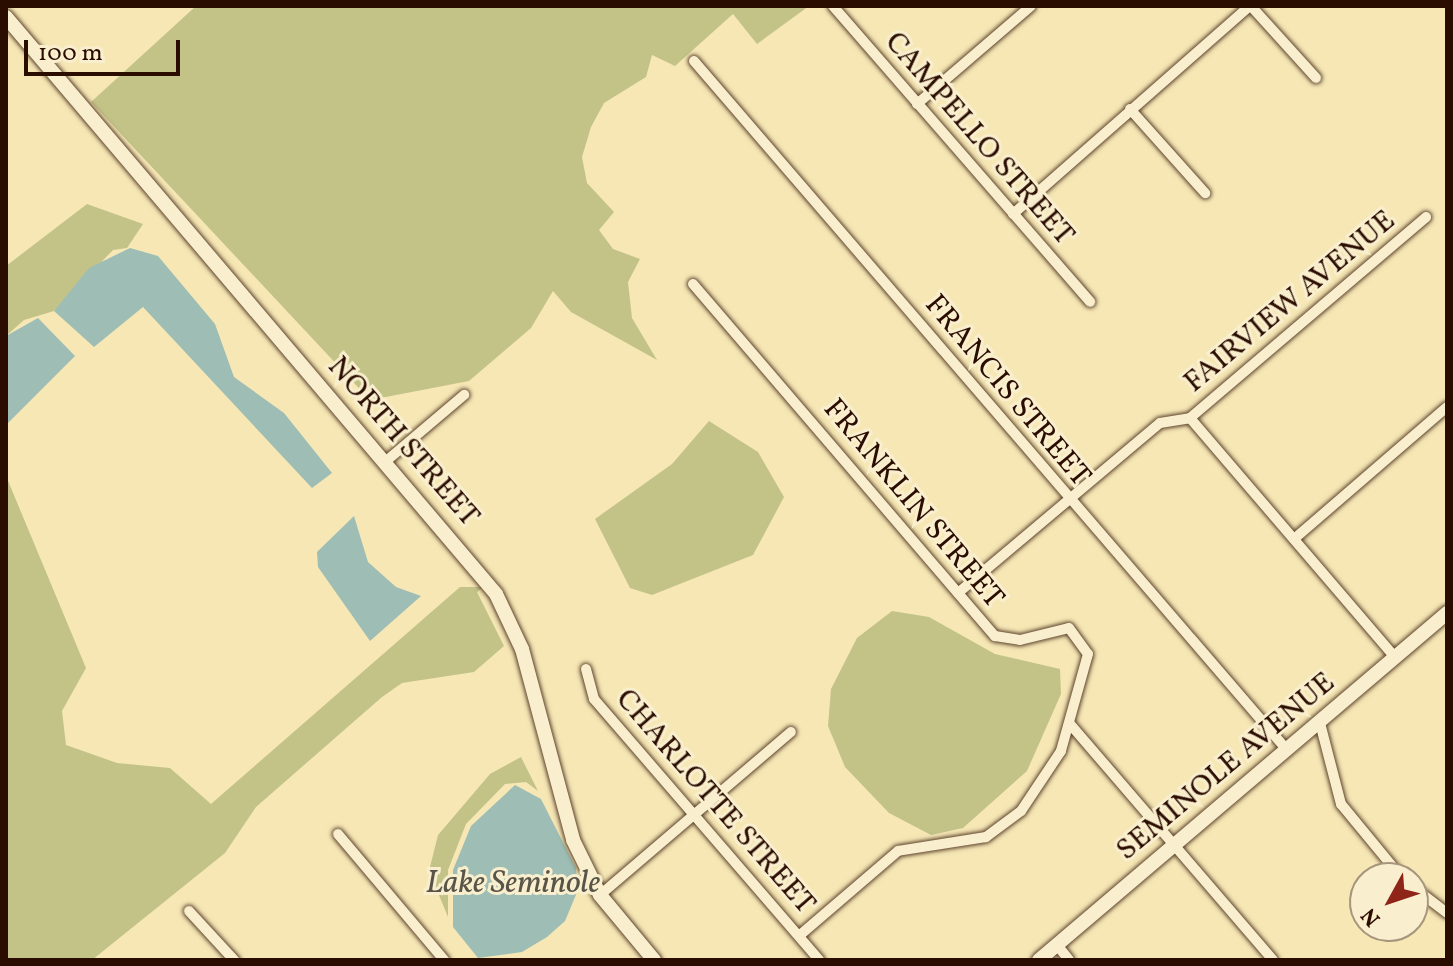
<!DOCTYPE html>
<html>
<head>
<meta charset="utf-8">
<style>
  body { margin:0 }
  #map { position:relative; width:1453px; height:966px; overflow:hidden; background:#f6e7b5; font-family:Vollkorn,serif }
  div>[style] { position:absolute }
  .green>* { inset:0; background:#c3c388 }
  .water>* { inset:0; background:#9ebeb5 }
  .roads { filter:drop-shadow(0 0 2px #5e442d) drop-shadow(0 0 2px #5e442d) }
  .street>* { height:10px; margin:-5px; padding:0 5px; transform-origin:5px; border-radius:5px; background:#f9efcf }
  .secondary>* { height:14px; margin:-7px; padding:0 7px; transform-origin:7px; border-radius:7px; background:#f9efcf }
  span { translate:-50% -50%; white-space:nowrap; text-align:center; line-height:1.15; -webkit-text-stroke:6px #f9efcf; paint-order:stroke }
  .street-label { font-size:30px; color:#2b0d00 }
  .water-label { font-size:32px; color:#595448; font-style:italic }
  .frame { position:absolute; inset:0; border:8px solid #2b0d00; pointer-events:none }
  .north { position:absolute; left:1349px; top:862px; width:80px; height:80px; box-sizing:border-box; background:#f9efcf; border:2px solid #a7957c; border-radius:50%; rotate:230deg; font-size:22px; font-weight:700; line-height:32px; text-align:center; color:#2b0d00 }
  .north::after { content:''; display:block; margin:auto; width:28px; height:36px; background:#8f2418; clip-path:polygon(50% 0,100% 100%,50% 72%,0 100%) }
  .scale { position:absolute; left:24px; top:40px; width:156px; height:36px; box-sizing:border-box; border:4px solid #2b0d00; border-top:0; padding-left:10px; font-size:24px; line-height:28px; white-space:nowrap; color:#2b0d00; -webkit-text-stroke:6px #f9efcf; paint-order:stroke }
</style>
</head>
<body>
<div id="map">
  <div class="green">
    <div style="clip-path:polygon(196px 6px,809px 6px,757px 44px,733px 14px,675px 66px,652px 55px,646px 77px,604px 103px,591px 127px,582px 157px,587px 183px,614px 212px,599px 230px,613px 249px,640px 259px,628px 282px,632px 318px,657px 360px,571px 312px,553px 291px,531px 328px,469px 381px,370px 400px,91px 102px)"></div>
    <div style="clip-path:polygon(87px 204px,143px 224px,127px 248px,113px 250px,54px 311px,24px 320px,6px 336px,6px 266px)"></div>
    <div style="clip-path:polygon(709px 421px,758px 452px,784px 497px,753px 555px,652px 595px,630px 588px,595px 519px,672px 464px)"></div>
    <div style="clip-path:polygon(6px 476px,86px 668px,62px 711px,66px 745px,117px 763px,170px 768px,211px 804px,460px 587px,483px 587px,477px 592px,504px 646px,474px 672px,402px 683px,382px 697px,256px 807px,225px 853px,92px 960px,6px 960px)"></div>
    <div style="clip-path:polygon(892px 611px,929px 617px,995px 654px,1060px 669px,1061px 694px,1027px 771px,963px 828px,931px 835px,889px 813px,845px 767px,828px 726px,831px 689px,857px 638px)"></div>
    <div style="clip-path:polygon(521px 757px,538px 791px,526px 782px,505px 784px,466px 824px,448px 870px,448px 917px,429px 871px,438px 835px,490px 774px)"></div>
  </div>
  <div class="water">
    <div style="clip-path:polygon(130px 248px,158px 256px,215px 324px,234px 377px,284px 413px,332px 473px,312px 488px,143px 307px,94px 347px,54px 311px,89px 268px)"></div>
    <div style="clip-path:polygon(38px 318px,75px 356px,6px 425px,6px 336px)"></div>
    <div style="clip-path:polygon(354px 516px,368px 562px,396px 587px,421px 596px,370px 641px,318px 567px,317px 552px)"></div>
    <div style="clip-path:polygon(515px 785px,541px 799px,576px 868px,578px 890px,565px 921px,547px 937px,522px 952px,478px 958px,453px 927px,453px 870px,471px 826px)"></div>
  </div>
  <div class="roads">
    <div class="street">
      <div style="left:833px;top:6px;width:392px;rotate:49deg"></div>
      <div style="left:1251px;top:6px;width:97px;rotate:47.9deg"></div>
      <div style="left:694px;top:61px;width:909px;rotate:49.28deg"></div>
      <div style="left:917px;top:104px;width:150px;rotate:-40.7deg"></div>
      <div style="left:1130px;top:109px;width:113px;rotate:48.2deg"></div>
      <div style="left:1013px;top:214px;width:315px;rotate:-41.3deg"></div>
      <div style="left:693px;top:284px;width:464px;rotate:49.4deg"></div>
      <div style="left:995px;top:636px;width:25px;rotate:9deg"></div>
      <div style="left:1020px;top:640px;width:50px;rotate:-13.8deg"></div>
      <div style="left:1069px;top:628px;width:32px;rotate:54deg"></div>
      <div style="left:1088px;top:654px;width:101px;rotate:105.6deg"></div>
      <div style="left:1061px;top:751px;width:72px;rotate:123.7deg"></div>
      <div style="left:1021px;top:811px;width:44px;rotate:143.4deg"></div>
      <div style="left:986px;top:837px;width:89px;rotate:171deg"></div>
      <div style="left:898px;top:851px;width:130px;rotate:139.4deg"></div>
      <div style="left:1190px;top:418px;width:315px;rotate:49.4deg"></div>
      <div style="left:385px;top:462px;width:104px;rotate:-40.3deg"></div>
      <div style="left:1294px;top:539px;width:202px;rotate:-40.8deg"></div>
      <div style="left:958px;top:593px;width:264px;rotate:-40.1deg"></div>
      <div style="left:1160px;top:423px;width:30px;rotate:-9deg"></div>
      <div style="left:1190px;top:418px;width:310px;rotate:-40.4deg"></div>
      <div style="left:586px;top:669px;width:31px;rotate:75deg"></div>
      <div style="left:594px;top:699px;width:345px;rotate:49.2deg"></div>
      <div style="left:1320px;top:723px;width:84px;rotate:75.5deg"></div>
      <div style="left:1341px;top:804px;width:96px;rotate:50.5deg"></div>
      <div style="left:1070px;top:724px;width:311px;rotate:49.3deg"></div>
      <div style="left:338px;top:834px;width:165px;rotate:49.9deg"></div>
      <div style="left:1413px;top:887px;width:43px;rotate:37.4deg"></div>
      <div style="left:600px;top:895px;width:251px;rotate:-40.5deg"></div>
      <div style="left:189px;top:911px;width:67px;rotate:47.4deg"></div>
      <div style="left:1057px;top:945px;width:19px;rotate:51deg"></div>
    </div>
    <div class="secondary">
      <div style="left:6px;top:17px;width:757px;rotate:49.66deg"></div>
      <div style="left:496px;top:594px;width:61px;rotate:64.7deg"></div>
      <div style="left:522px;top:649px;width:198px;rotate:75deg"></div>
      <div style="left:573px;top:840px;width:61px;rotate:63.9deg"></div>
      <div style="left:600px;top:895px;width:85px;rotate:50.3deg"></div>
      <div style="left:1039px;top:960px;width:536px;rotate:-40.38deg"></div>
    </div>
  </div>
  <div class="street-label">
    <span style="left:979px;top:139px;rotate:49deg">CAMPELLO STREET</span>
    <span style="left:1290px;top:302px;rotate:-40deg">FAIRVIEW AVENUE</span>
    <span style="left:1007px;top:391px;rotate:50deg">FRANCIS STREET</span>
    <span style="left:403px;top:442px;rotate:49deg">NORTH STREET</span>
    <span style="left:913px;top:504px;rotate:50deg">FRANKLIN STREET</span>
    <span style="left:1226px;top:767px;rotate:-40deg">SEMINOLE AVENUE</span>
    <span style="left:715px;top:802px;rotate:49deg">CHARLOTTE STREET</span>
  </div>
  <div class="water-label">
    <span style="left:513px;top:884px">Lake Seminole</span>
  </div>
  <div class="frame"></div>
  <div class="north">N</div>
  <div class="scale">100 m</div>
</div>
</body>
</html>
